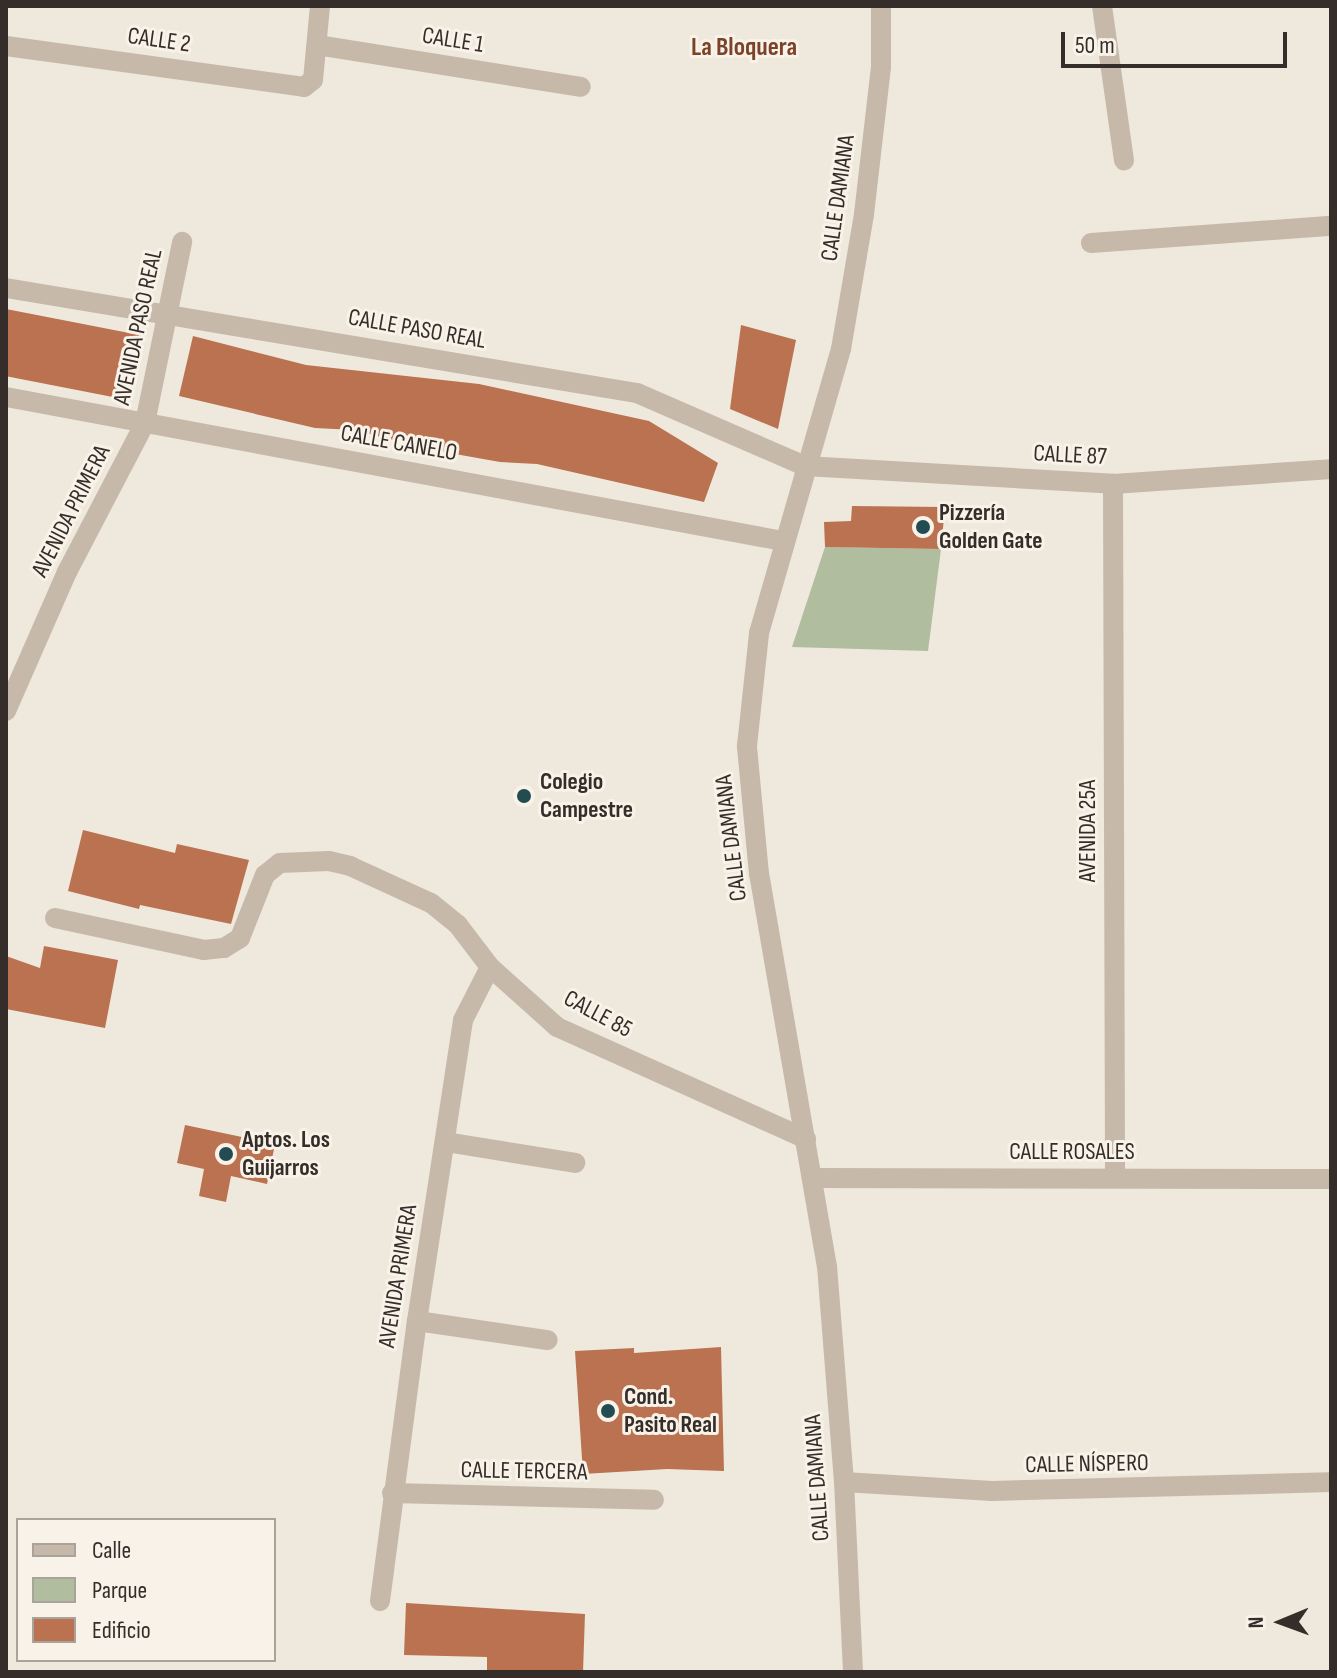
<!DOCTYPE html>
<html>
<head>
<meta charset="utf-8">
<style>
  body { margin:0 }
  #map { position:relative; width:1337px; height:1678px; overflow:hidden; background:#efe8dc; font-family:"Sofia Sans Condensed",sans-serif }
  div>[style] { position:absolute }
  .green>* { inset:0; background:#b0bd9e }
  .building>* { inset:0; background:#ba7250; transform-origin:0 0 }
  .minor>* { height:20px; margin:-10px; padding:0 10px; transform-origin:10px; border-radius:10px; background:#c6b9aa }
  .dots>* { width:22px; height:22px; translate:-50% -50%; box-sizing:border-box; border:4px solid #f8f2e8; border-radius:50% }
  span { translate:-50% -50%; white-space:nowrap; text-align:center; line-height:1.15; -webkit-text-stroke:6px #f8f2e8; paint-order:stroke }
  .street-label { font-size:24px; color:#342d29 }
  .poi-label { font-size:24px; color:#342d29; font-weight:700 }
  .left { translate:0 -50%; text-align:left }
  .neighbourhood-label { font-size:26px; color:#7b432a; font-weight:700 }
  .frame { position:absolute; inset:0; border:8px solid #342d29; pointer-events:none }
  .legend { position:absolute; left:16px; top:1518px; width:260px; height:144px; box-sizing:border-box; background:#f8f2e8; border:2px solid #aaa39c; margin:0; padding:10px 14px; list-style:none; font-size:24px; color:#342d29 }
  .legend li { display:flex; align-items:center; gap:16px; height:40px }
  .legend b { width:40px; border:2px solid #aaa39c }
  .north { position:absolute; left:1241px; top:1582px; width:80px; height:80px; -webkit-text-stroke:6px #f8f2e8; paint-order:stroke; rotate:269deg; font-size:22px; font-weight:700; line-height:32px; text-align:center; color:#342d29 }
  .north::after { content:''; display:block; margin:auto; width:28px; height:36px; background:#342d29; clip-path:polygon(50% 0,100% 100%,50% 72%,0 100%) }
  .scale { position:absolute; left:1061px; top:32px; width:226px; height:36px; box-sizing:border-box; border:4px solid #342d29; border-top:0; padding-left:10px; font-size:24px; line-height:28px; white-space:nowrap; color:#342d29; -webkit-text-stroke:6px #f8f2e8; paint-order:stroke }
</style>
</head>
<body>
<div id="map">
  <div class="green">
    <div style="clip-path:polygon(825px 547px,941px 549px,928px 651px,792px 647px)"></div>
  </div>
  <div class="building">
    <div style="left:6px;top:309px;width:136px;height:66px;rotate:11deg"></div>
    <div style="clip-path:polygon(741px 325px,796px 340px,778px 429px,730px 409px)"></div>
    <div style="clip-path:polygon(193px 336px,306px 365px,479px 384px,649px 421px,718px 463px,704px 502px,537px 464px,500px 462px,427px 449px,355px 430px,315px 428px,179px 396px)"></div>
    <div style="clip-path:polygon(852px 506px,945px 507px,941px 549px,825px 547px,824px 522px,851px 521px)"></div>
    <div style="clip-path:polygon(83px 830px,175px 853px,177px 844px,249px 860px,231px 924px,140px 905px,139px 909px,68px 891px)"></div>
    <div style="clip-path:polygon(44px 946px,118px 960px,105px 1028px,6px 1009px,6px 956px,40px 968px)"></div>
    <div style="clip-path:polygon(185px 1125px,275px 1144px,267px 1184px,231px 1176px,226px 1202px,199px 1196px,204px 1169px,177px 1163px)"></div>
    <div style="clip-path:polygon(721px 1347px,724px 1471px,667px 1469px,583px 1474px,575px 1351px,634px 1348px,634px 1353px)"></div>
    <div style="clip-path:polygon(406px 1603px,585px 1614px,583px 1672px,487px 1672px,487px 1657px,404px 1655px)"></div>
  </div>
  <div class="minor">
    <div style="left:1102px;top:6px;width:156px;rotate:81.9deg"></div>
    <div style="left:317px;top:45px;width:267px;rotate:9deg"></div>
    <div style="left:6px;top:46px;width:301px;rotate:7.8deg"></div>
    <div style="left:304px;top:87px;width:11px;rotate:-38deg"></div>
    <div style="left:313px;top:80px;width:74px;rotate:-84.6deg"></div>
    <div style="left:1091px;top:243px;width:241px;rotate:-4.1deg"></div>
    <div style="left:6px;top:288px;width:640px;rotate:9.45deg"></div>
    <div style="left:637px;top:393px;width:183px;rotate:23.5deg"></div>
    <div style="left:805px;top:466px;width:309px;rotate:3.3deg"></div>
    <div style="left:1113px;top:484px;width:219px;rotate:-3.9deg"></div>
    <div style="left:6px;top:397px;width:790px;rotate:10.5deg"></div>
    <div style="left:1113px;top:484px;width:694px;rotate:89.83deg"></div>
    <div style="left:6px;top:711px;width:152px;rotate:-66.3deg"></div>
    <div style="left:67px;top:572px;width:168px;rotate:-62.4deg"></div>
    <div style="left:145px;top:423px;width:185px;rotate:-78.4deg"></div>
    <div style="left:55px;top:918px;width:152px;rotate:12.1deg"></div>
    <div style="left:204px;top:950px;width:20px;rotate:-6deg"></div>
    <div style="left:224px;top:948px;width:19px;rotate:-32deg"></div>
    <div style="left:240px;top:938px;width:68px;rotate:-68.4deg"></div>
    <div style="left:265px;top:875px;width:19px;rotate:-39deg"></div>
    <div style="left:280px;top:863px;width:49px;rotate:-2.3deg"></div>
    <div style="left:329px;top:861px;width:22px;rotate:13deg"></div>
    <div style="left:350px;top:866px;width:89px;rotate:24.6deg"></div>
    <div style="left:431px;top:903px;width:35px;rotate:39deg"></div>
    <div style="left:458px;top:925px;width:53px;rotate:52.7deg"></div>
    <div style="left:490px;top:967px;width:90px;rotate:41.8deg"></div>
    <div style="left:557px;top:1027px;width:273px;rotate:24.2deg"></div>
    <div style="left:446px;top:1142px;width:131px;rotate:9.2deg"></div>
    <div style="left:813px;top:1178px;width:518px;rotate:0.11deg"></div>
    <div style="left:417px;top:1321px;width:132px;rotate:8.3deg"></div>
    <div style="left:844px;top:1482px;width:148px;rotate:3.5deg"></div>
    <div style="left:992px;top:1491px;width:339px;rotate:-1.5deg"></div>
    <div style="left:392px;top:1493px;width:262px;rotate:1.5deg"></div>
    <div style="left:380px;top:1601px;width:282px;rotate:-82.5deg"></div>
    <div style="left:417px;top:1321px;width:304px;rotate:-81.3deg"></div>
    <div style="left:463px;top:1020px;width:59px;rotate:-63deg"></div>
    <div style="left:853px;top:1672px;width:190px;rotate:-92.7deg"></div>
    <div style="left:844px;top:1482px;width:216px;rotate:-94.5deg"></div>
    <div style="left:827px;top:1267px;width:399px;rotate:-99.8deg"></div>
    <div style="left:759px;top:874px;width:129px;rotate:-95.4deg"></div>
    <div style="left:747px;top:746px;width:114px;rotate:-83.9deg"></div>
    <div style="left:759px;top:633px;width:296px;rotate:-73.9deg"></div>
    <div style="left:841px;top:349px;width:137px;rotate:-80.3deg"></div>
    <div style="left:864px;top:214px;width:148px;rotate:-83.4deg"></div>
    <div style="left:881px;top:67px;width:61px;rotate:-90deg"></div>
  </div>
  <div class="dots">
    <div style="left:923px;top:527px;background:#224b52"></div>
    <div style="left:524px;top:796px;background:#224b52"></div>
    <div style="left:226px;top:1154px;background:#224b52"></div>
    <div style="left:608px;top:1411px;background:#224b52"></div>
  </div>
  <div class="street-label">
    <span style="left:159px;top:40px;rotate:8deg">CALLE 2</span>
    <span style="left:453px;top:40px;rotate:9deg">CALLE 1</span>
    <span style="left:838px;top:198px;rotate:-82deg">CALLE DAMIANA</span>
    <span style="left:138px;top:327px;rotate:-78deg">AVENIDA PASO REAL</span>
    <span style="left:417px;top:329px;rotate:10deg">CALLE PASO REAL</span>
    <span style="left:399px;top:443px;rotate:10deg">CALLE CANELO</span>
    <span style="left:1070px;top:455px;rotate:3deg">CALLE 87</span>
    <span style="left:71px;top:511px;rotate:-63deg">AVENIDA PRIMERA</span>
    <span style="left:1088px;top:831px;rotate:-90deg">AVENIDA 25A</span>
    <span style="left:731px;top:838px;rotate:-97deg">CALLE DAMIANA</span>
    <span style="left:598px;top:1014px;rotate:28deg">CALLE 85</span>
    <span style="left:1072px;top:1152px">CALLE ROSALES</span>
    <span style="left:398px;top:1276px;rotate:-81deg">AVENIDA PRIMERA</span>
    <span style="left:1087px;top:1464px;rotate:-1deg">CALLE NÍSPERO</span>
    <span style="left:524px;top:1471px;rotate:1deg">CALLE TERCERA</span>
    <span style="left:817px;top:1478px;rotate:-94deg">CALLE DAMIANA</span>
  </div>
  <div class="poi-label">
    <span class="left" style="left:939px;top:527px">Pizzería<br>Golden Gate</span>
    <span class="left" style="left:540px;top:796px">Colegio<br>Campestre</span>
    <span class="left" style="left:242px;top:1154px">Aptos. Los<br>Guijarros</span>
    <span class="left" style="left:624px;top:1411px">Cond.<br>Pasito Real</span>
  </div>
  <div class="neighbourhood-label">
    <span style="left:744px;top:48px">La Bloquera</span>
  </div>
  <div class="frame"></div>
  <ul class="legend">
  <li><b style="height:10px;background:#c6b9aa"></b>Calle</li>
  <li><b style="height:22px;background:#b0bd9e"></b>Parque</li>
  <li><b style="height:22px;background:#ba7250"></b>Edificio</li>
  </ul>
  <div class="north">N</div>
  <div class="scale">50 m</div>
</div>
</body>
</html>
